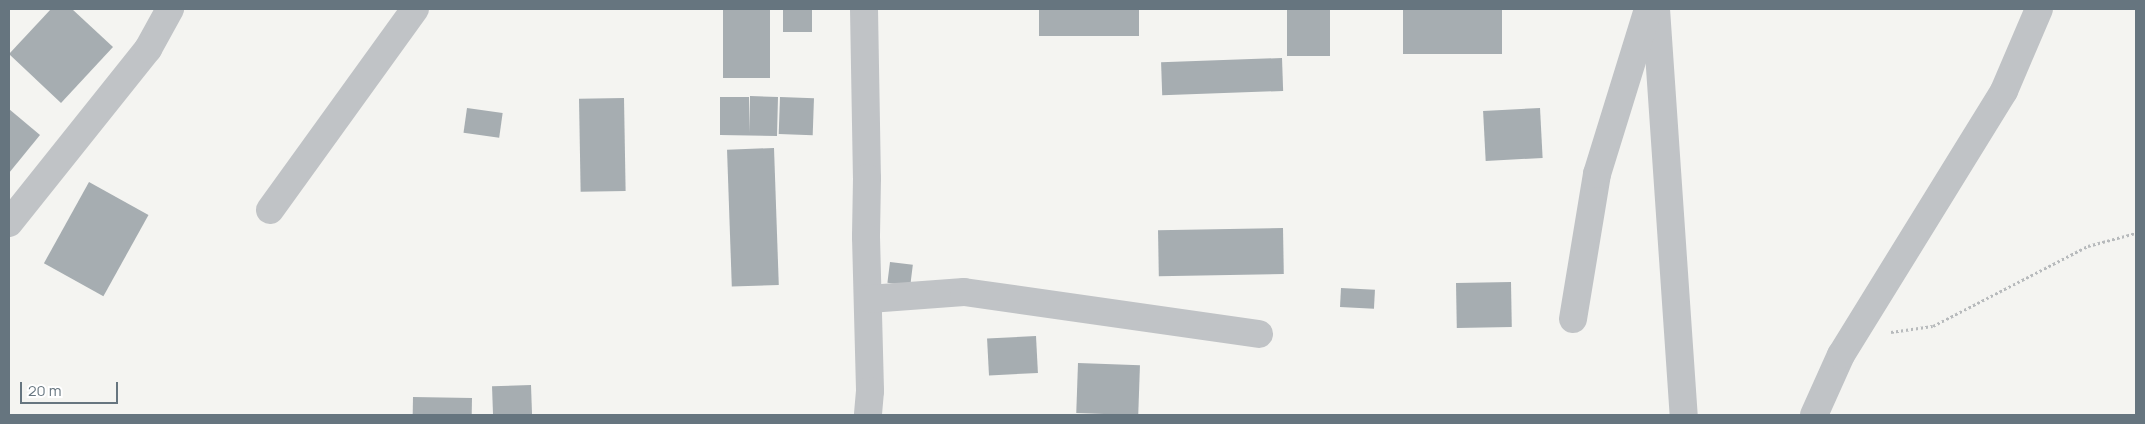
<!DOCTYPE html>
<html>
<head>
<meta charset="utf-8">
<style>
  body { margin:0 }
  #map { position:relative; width:2145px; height:424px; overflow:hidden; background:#f4f4f1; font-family:Manrope,sans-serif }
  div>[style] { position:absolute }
  .building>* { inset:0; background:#a6adb1; transform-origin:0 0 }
  .path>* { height:3px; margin-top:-1.5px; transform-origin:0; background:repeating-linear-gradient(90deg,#b7babc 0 2.5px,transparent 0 5px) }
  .minor>* { height:28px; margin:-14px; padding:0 14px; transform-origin:14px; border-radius:14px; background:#c0c3c6 }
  span { translate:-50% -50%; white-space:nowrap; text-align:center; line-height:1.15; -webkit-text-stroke:5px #fff; paint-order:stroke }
  .frame { position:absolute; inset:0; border:10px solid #66757f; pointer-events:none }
  .scale { position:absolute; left:20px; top:382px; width:98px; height:22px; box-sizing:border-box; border:2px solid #66757f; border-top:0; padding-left:6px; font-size:15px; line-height:18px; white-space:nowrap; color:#66757f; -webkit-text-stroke:4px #fff; paint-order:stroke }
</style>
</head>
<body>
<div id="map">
  <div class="building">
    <div style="clip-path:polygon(51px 9px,72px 9px,113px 47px,61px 103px,9px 54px)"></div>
    <div style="left:723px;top:9px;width:47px;height:69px"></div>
    <div style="left:783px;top:9px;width:29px;height:23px"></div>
    <div style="left:1039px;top:9px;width:100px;height:27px"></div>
    <div style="left:1287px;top:9px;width:43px;height:47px"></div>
    <div style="left:1403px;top:9px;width:99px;height:45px"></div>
    <div style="left:1282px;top:58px;width:33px;height:121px;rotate:88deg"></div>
    <div style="clip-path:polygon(750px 96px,778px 97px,777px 136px,720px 135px,720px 97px,749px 97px,749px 133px)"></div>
    <div style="left:780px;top:97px;width:34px;height:37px;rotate:2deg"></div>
    <div style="left:624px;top:98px;width:93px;height:45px;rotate:89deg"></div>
    <div style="left:467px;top:108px;width:36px;height:25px;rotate:8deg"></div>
    <div style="left:1540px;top:108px;width:50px;height:57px;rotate:87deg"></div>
    <div style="clip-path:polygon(9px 109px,40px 135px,9px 173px)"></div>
    <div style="left:774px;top:148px;width:137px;height:47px;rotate:88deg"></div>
    <div style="left:89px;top:182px;width:68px;height:93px;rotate:29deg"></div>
    <div style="left:1283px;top:228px;width:46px;height:125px;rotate:89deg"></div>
    <div style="left:890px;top:262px;width:23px;height:21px;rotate:7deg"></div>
    <div style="left:1511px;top:282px;width:45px;height:55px;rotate:89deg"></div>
    <div style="left:1341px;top:288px;width:34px;height:19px;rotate:3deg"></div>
    <div style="left:1036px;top:336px;width:37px;height:49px;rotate:87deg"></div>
    <div style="left:1078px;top:363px;width:62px;height:50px;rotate:2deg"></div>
    <div style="left:531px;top:385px;width:30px;height:39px;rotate:88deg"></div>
    <div style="left:413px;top:397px;width:59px;height:18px;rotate:1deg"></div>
  </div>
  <div class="path">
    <div style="left:1891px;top:332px;width:42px;rotate:-8.1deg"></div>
    <div style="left:1933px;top:326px;width:174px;rotate:-27.3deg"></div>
    <div style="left:2088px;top:246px;width:50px;rotate:-15.2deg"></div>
  </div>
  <div class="minor">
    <div style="left:864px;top:9px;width:169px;rotate:89deg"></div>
    <div style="left:867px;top:178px;width:59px;rotate:91deg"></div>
    <div style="left:866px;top:237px;width:154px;rotate:88.5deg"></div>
    <div style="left:870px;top:391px;width:24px;rotate:95deg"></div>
    <div style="left:1656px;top:9px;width:407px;rotate:86.1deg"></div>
    <div style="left:270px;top:210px;width:248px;rotate:-54.2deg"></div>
    <div style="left:9px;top:223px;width:223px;rotate:-51.4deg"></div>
    <div style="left:148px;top:49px;width:46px;rotate:-61.2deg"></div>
    <div style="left:869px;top:299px;width:95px;rotate:-4.2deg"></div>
    <div style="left:964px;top:292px;width:298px;rotate:8.1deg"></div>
    <div style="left:1573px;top:319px;width:147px;rotate:-80.6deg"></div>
    <div style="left:1597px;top:174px;width:173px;rotate:-72.8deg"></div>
    <div style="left:1814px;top:415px;width:66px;rotate:-65.8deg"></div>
    <div style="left:1841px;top:355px;width:310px;rotate:-58.3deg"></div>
    <div style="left:2004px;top:91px;width:89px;rotate:-66.9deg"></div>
  </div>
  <div class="frame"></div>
  <div class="scale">20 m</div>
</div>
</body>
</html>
